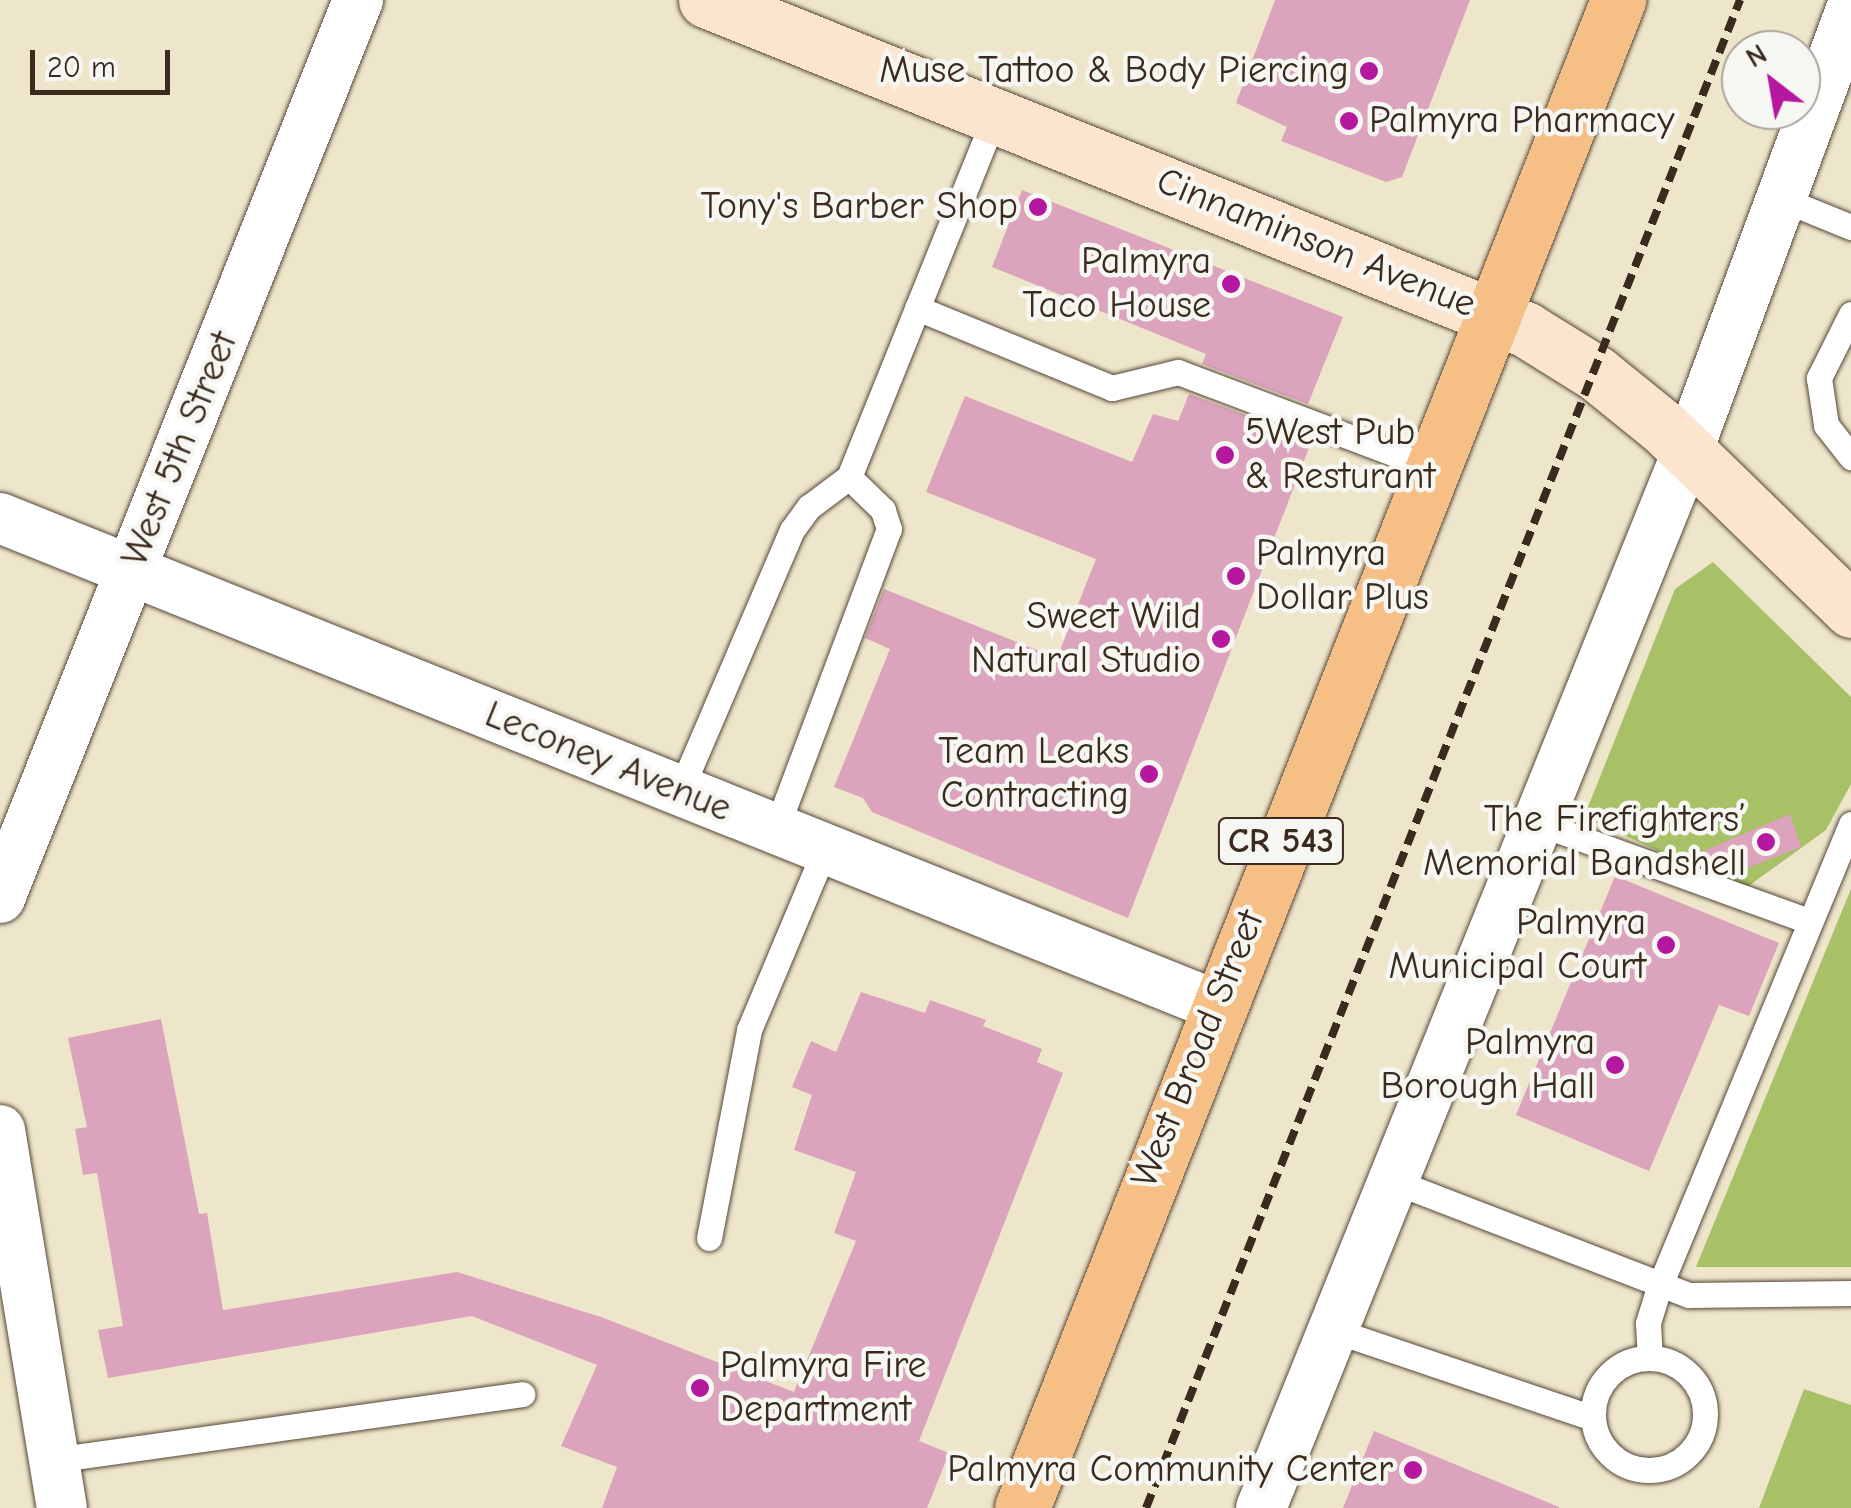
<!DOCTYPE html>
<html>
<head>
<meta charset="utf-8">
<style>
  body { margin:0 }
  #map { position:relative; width:1851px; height:1508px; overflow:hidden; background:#eee6cb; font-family:"Comic Neue",sans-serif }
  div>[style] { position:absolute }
  .green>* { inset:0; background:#a8c066 }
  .building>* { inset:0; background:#dba3bc }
  .roads { filter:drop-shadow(0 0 2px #564638) drop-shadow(0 0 2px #564638) }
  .lane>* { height:25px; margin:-12.5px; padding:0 12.5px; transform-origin:12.5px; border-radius:12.5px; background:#fff }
  .lane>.ring { margin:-12.5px; padding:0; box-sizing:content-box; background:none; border:25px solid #fff; border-radius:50% }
  .street>* { height:50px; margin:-25px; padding:0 25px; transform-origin:25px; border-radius:25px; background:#fff }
  .secondary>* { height:55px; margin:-27.5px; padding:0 27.5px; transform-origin:27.5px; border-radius:27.5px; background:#fbe5cf }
  .primary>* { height:55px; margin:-27.5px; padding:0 27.5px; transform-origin:27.5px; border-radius:27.5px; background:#f5bf86 }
  .rail>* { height:8px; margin-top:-4px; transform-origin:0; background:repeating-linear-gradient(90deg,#3b2a1e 0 15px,transparent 0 23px) }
  .dots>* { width:28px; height:28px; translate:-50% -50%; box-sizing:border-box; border:5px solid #f6f6f2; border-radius:50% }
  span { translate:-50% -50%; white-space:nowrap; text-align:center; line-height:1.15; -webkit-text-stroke:9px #f6f6f2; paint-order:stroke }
  .shield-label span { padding:2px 8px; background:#f6f6f2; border:2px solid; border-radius:8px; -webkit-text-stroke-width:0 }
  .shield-label { font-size:35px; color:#3b2a1e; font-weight:700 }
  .poi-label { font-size:38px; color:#3b2a1e }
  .right { translate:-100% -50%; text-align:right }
  .left { translate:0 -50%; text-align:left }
  .street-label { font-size:38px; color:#3b2a1e }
  .north { position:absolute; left:1721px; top:30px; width:100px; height:100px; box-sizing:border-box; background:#f6f6f2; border:2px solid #aba49d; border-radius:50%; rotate:329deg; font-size:28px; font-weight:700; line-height:40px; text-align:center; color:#3b2a1e }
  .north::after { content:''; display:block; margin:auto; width:35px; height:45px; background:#b5179e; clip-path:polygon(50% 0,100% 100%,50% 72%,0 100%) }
  .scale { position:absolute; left:30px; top:50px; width:140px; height:45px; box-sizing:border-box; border:5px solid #3b2a1e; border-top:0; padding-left:12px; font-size:30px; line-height:35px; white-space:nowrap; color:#3b2a1e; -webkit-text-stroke:8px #f6f6f2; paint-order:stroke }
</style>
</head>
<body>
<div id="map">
  <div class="green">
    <div style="clip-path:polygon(1713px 562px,1851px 697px,1851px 784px,1826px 830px,1743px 890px,1584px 817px,1675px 589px)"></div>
    <div style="clip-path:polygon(1851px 889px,1851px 1267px,1696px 1267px)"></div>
    <div style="clip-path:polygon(1804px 1389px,1851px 1405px,1851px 1508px,1759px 1508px)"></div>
  </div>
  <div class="building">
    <div style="clip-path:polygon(1275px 0,1470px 0,1402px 177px,1386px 182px,1281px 141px,1287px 127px,1236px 103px)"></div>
    <div style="clip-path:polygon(1022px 190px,1343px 317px,1308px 404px,1202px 364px,1206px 354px,992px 267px)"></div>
    <div style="clip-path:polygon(1189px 394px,1312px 440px,1128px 918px,872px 812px,863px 798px,834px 787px,890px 649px,865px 638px,884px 589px,1057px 658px,1096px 559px,926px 492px,965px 396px,1132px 462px,1153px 414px,1178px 421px)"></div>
    <div style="clip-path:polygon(1790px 814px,1801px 847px,1729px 875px,1685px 859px)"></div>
    <div style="clip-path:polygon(1615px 876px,1779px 943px,1749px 1016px,1719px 1005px,1649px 1171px,1516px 1115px)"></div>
    <div style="clip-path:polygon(861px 992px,925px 1013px,930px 1000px,986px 1020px,983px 1026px,1042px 1049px,1037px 1062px,1063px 1073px,919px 1441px,949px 1453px,927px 1508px,602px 1508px,617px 1467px,561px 1446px,597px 1365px,472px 1316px,108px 1378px,98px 1330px,123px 1326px,97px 1173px,83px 1175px,75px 1129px,87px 1127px,68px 1038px,161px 1019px,199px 1214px,207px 1213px,223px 1310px,457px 1272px,601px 1317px,794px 1392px,856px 1241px,834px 1233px,856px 1172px,794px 1150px,812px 1095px,792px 1087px,811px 1041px,836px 1052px)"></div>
    <div style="clip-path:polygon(1374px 1431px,1559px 1507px,1559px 1508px,1343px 1508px)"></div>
  </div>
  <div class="roads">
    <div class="lane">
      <div style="left:1777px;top:197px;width:80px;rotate:22.1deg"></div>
      <div style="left:917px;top:308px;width:211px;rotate:22.3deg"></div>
      <div style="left:1112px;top:388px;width:68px;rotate:-13.6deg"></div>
      <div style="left:1178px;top:372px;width:268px;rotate:20.7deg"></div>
      <div style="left:1851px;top:314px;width:72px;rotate:116.6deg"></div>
      <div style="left:1819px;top:378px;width:48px;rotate:81.5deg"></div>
      <div style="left:1826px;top:425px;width:41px;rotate:52deg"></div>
      <div style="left:680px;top:791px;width:284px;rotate:-66.8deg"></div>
      <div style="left:792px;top:530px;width:29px;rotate:-54deg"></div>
      <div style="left:809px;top:507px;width:50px;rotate:-36.9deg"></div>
      <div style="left:849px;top:477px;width:390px;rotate:-68deg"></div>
      <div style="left:1538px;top:823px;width:287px;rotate:19.9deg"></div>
      <div style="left:1851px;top:824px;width:498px;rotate:112.5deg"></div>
      <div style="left:1660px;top:1284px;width:31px;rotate:21deg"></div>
      <div style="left:1689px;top:1295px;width:162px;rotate:-0.7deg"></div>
      <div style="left:776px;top:829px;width:321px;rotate:-69.4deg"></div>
      <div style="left:889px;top:529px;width:20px;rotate:-108deg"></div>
      <div style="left:883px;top:510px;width:47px;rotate:-135.9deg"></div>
      <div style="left:1393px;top:1181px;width:286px;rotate:21.1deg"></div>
      <div style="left:1660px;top:1284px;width:41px;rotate:107.1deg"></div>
      <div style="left:1648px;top:1323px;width:35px;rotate:87deg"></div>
      <div style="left:709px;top:1238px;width:212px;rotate:-79.1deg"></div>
      <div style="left:749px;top:1030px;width:196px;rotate:-67.2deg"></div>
      <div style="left:1333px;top:1330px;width:274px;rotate:18.7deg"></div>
      <div class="ring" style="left:1593px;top:1358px;width:87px;height:87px"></div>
      <div style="left:54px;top:1460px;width:473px;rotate:-8deg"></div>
    </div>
    <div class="street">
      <div style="left:0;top:518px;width:1309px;rotate:21.84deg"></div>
      <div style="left:0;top:898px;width:967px;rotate:-68.26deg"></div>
      <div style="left:0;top:1130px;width:383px;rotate:80.7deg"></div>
      <div style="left:1261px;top:1508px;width:1141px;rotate:-68.02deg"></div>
      <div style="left:1688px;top:450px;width:469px;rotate:-69.7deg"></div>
    </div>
    <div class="secondary">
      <div style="left:706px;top:0;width:883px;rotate:21.89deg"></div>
      <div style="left:1525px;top:329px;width:84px;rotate:31.8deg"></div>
      <div style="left:1596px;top:373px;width:87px;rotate:39deg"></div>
      <div style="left:1664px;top:428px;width:261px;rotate:44.2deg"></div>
    </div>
    <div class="primary">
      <div style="left:1022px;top:1508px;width:1622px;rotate:-68.43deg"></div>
    </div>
  </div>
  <div class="rail">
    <div style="left:1146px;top:1508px;width:1621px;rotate:-68.5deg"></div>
  </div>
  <div class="dots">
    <div style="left:1369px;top:71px;background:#b5179e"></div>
    <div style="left:1349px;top:121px;background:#b5179e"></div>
    <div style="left:1038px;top:207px;background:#b5179e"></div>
    <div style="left:1231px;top:284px;background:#b5179e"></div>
    <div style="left:1225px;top:455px;background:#b5179e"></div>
    <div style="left:1236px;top:576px;background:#b5179e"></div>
    <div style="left:1221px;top:639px;background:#b5179e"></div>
    <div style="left:1149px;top:774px;background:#b5179e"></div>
    <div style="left:1766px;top:842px;background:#b5179e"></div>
    <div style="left:1666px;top:945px;background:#b5179e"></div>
    <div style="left:1615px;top:1065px;background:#b5179e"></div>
    <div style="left:700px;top:1388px;background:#b5179e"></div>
    <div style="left:1413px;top:1470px;background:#b5179e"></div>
  </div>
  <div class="shield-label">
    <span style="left:1281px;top:841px">CR 543</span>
  </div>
  <div class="poi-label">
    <span class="right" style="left:1349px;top:71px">Muse Tattoo &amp; Body Piercing</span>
    <span class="left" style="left:1369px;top:121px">Palmyra Pharmacy</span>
    <span class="right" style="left:1018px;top:207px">Tony's Barber Shop</span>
    <span class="right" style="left:1211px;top:284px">Palmyra<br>Taco House</span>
    <span class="left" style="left:1245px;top:455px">5West Pub<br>&amp; Resturant</span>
    <span class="left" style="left:1256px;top:576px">Palmyra<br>Dollar Plus</span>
    <span class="right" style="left:1201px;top:639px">Sweet Wild<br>Natural Studio</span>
    <span class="right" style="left:1129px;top:774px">Team Leaks<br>Contracting</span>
    <span class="right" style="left:1746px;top:842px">The Firefighters’<br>Memorial Bandshell</span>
    <span class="right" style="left:1646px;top:945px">Palmyra<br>Municipal Court</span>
    <span class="right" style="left:1595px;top:1065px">Palmyra<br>Borough Hall</span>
    <span class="left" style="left:720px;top:1388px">Palmyra Fire<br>Department</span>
    <span class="right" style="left:1393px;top:1470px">Palmyra Community Center</span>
  </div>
  <div class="street-label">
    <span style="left:1316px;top:243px;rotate:22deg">Cinnaminson Avenue</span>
    <span style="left:180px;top:449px;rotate:-68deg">West 5th Street</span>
    <span style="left:608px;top:762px;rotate:22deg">Leconey Avenue</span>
    <span style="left:1198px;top:1049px;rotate:-68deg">West Broad Street</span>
  </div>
  <div class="north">N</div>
  <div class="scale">20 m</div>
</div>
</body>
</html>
